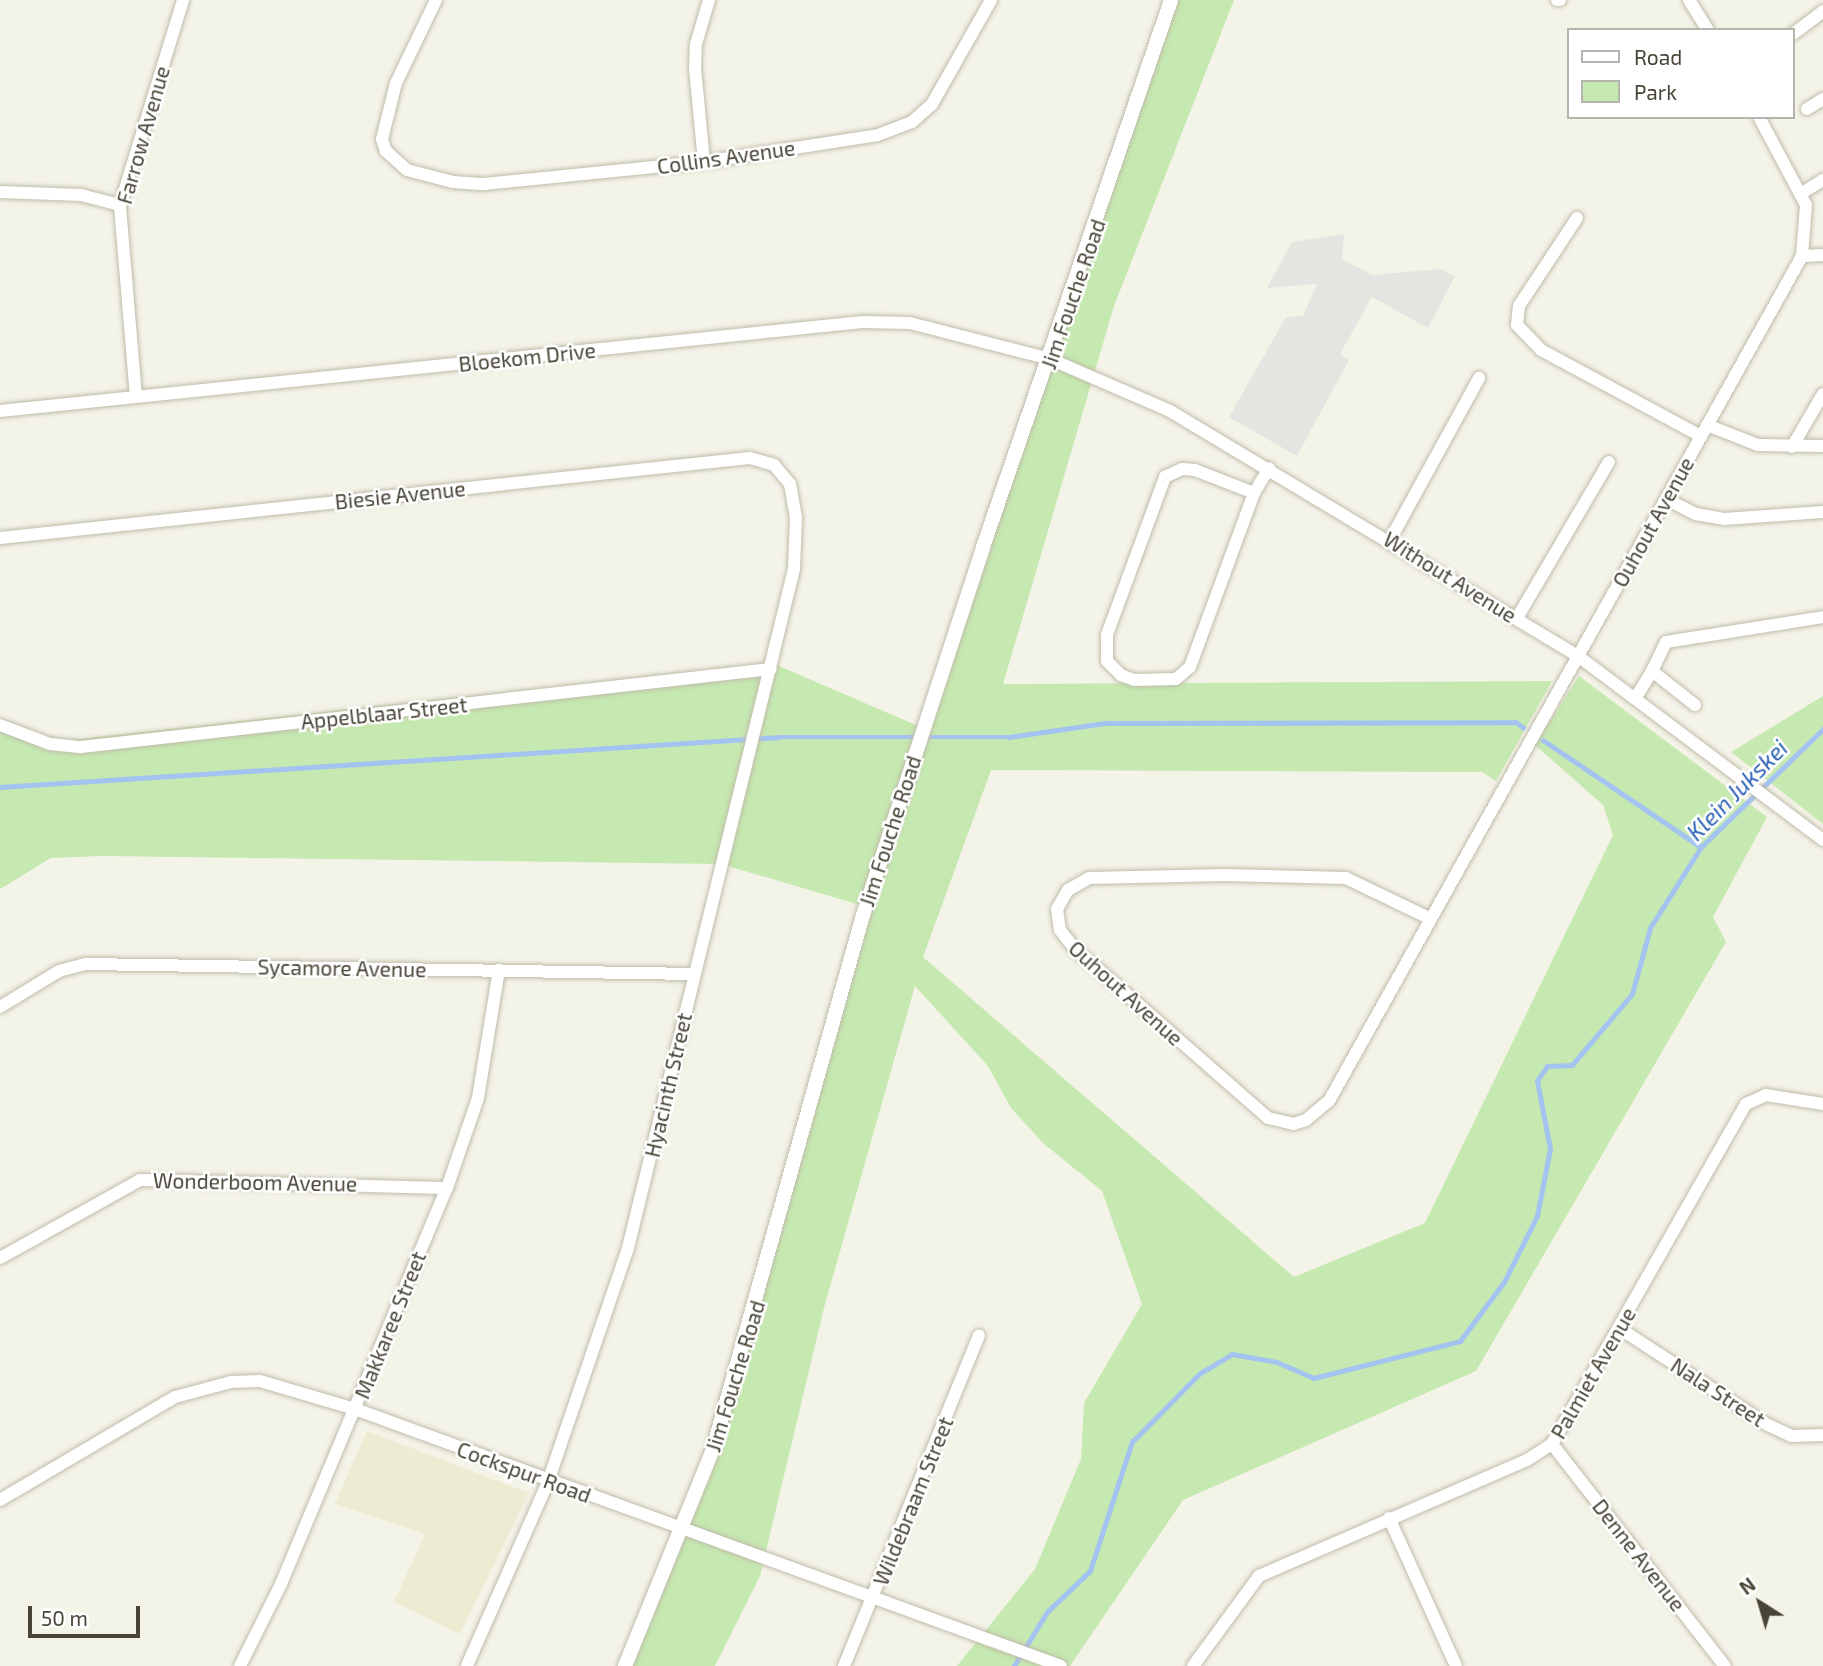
<!DOCTYPE html>
<html>
<head>
<meta charset="utf-8">
<style>
  body { margin:0 }
  #map { position:relative; width:1823px; height:1666px; overflow:hidden; background:#f4f3e8; font-family:"Exo 2",sans-serif }
  div>[style] { position:absolute }
  .education>* { inset:0; background:#edebd2 }
  .green>* { inset:0; background:#c5e9b0 }
  .parking>* { inset:0; background:#e5e4e0 }
  .stream>* { height:4.5px; margin:-2.25px; padding:0 2.25px; transform-origin:2.25px; border-radius:2.25px; background:#a4c3f1 }
  .roads { filter:drop-shadow(0 0 2px #c0bcaa) drop-shadow(0 0 2px #c0bcaa) }
  .minor>* { height:12px; margin:-6px; padding:0 6px; transform-origin:6px; border-radius:6px; background:#fff }
  .tertiary>* { height:14px; margin:-7px; padding:0 7px; transform-origin:7px; border-radius:7px; background:#fff }
  span { translate:-50% -50%; white-space:nowrap; text-align:center; line-height:1.15; -webkit-text-stroke:5px #fff; paint-order:stroke }
  .street-label { font-size:21px; color:#484436 }
  .water-label { font-size:23px; color:#2e63b6; font-style:italic }
  .legend { position:absolute; left:1567px; top:28px; width:228px; height:91px; box-sizing:border-box; background:#fff; border:2px solid #b6b4af; margin:0; padding:9px 12px; list-style:none; font-size:21px; color:#484436 }
  .legend li { display:flex; align-items:center; gap:14px; height:35px }
  .legend b { width:35px; border:2px solid #b6b4af }
  .north { position:absolute; left:1725px; top:1568px; width:70px; height:70px; -webkit-text-stroke:5px #fff; paint-order:stroke; rotate:323deg; font-size:19px; font-weight:700; line-height:28px; text-align:center; color:#484436 }
  .north::after { content:''; display:block; margin:auto; width:24px; height:32px; background:#484436; clip-path:polygon(50% 0,100% 100%,50% 72%,0 100%) }
  .scale { position:absolute; left:28px; top:1606px; width:112px; height:32px; box-sizing:border-box; border:4px solid #484436; border-top:0; padding-left:9px; font-size:21px; line-height:24px; white-space:nowrap; color:#484436; -webkit-text-stroke:5px #fff; paint-order:stroke }
</style>
</head>
<body>
<div id="map">
  <div class="education">
    <div style="clip-path:polygon(367px 1431px,529px 1493px,460px 1634px,394px 1602px,425px 1534px,335px 1504px)"></div>
  </div>
  <div class="green">
    <div style="clip-path:polygon(1170px 0,1234px 0,1114px 306px,1003px 684px,1552px 681px,1496px 781px,1482px 772px,991px 770px,923px 957px,1294px 1277px,1425px 1223px,1613px 835px,1603px 805px,1535px 745px,1579px 676px,1767px 817px,1713px 917px,1726px 942px,1476px 1371px,1183px 1500px,1070px 1666px,957px 1666px,1035px 1569px,1081px 1459px,1084px 1403px,1142px 1304px,1102px 1191px,1043px 1143px,1011px 1108px,988px 1066px,915px 986px,824px 1308px,760px 1576px,715px 1666px,628px 1666px,684px 1528px,867px 907px,721px 864px,102px 856px,51px 858px,0 889px,0 722px,60px 741px,772px 663px,925px 729px)"></div>
    <div style="clip-path:polygon(1823px 696px,1823px 824px,1731px 752px)"></div>
  </div>
  <div class="parking">
    <div style="clip-path:polygon(1344px 234px,1342px 259px,1372px 275px,1440px 269px,1455px 276px,1428px 328px,1372px 297px,1340px 354px,1349px 360px,1297px 456px,1229px 417px,1286px 317px,1303px 316px,1317px 284px,1267px 288px,1292px 242px)"></div>
  </div>
  <div class="stream">
    <div style="left:1543px;top:740px;width:191px;rotate:34.1deg"></div>
    <div style="left:0;top:787px;width:781px;rotate:-3.67deg"></div>
    <div style="left:779px;top:737px;width:230px"></div>
    <div style="left:1009px;top:737px;width:97px;rotate:-8.3deg"></div>
    <div style="left:1105px;top:723px;width:411px;rotate:-0.1deg"></div>
    <div style="left:1516px;top:722px;width:9px;rotate:36deg"></div>
    <div style="left:1014px;top:1666px;width:63px;rotate:-58.6deg"></div>
    <div style="left:1047px;top:1612px;width:59px;rotate:-43.6deg"></div>
    <div style="left:1090px;top:1571px;width:136px;rotate:-72deg"></div>
    <div style="left:1132px;top:1442px;width:95px;rotate:-45.4deg"></div>
    <div style="left:1199px;top:1374px;width:39px;rotate:-31deg"></div>
    <div style="left:1232px;top:1354px;width:46px;rotate:10.1deg"></div>
    <div style="left:1277px;top:1362px;width:40px;rotate:23.4deg"></div>
    <div style="left:1314px;top:1378px;width:151px;rotate:-14.2deg"></div>
    <div style="left:1460px;top:1341px;width:74px;rotate:-53.3deg"></div>
    <div style="left:1504px;top:1282px;width:74px;rotate:-63.4deg"></div>
    <div style="left:1537px;top:1216px;width:68px;rotate:-79deg"></div>
    <div style="left:1550px;top:1149px;width:69px;rotate:-100.8deg"></div>
    <div style="left:1537px;top:1081px;width:18px;rotate:-56deg"></div>
    <div style="left:1547px;top:1066px;width:25px;rotate:-2deg"></div>
    <div style="left:1572px;top:1065px;width:93px;rotate:-49.8deg"></div>
    <div style="left:1632px;top:994px;width:68px;rotate:-74.7deg"></div>
    <div style="left:1650px;top:928px;width:96px;rotate:-57.8deg"></div>
    <div style="left:1701px;top:847px;width:170px;rotate:-44deg"></div>
  </div>
  <div class="roads">
    <div class="minor">
      <div style="left:436px;top:0;width:92px;rotate:115.7deg"></div>
      <div style="left:396px;top:83px;width:58px;rotate:104deg"></div>
      <div style="left:382px;top:139px;width:13px;rotate:72deg"></div>
      <div style="left:386px;top:151px;width:28px;rotate:42deg"></div>
      <div style="left:407px;top:170px;width:48px;rotate:14.6deg"></div>
      <div style="left:453px;top:182px;width:31px;rotate:4deg"></div>
      <div style="left:484px;top:184px;width:221px;rotate:-5.7deg"></div>
      <div style="left:704px;top:162px;width:176px;rotate:-8.8deg"></div>
      <div style="left:878px;top:135px;width:36px;rotate:-21deg"></div>
      <div style="left:912px;top:122px;width:27px;rotate:-42deg"></div>
      <div style="left:932px;top:104px;width:120px;rotate:-60.4deg"></div>
      <div style="left:1557px;top:0;width:3px"></div>
      <div style="left:1689px;top:0;width:36px;rotate:58deg"></div>
      <div style="left:1793px;top:34px;width:38px;rotate:-37deg"></div>
      <div style="left:1807px;top:109px;width:19px;rotate:-32deg"></div>
      <div style="left:704px;top:162px;width:93px;rotate:-95.5deg"></div>
      <div style="left:695px;top:69px;width:25px;rotate:-88deg"></div>
      <div style="left:696px;top:44px;width:46px;rotate:-73.5deg"></div>
      <div style="left:0;top:192px;width:81px;rotate:2.1deg"></div>
      <div style="left:81px;top:195px;width:40px;rotate:14.4deg"></div>
      <div style="left:1802px;top:193px;width:25px;rotate:-32deg"></div>
      <div style="left:1577px;top:218px;width:105px;rotate:123.4deg"></div>
      <div style="left:1519px;top:306px;width:19px;rotate:96deg"></div>
      <div style="left:1517px;top:325px;width:35px;rotate:46deg"></div>
      <div style="left:1541px;top:350px;width:182px;rotate:28.3deg"></div>
      <div style="left:1802px;top:256px;width:21px;rotate:-3deg"></div>
      <div style="left:136px;top:397px;width:193px;rotate:-94.8deg"></div>
      <div style="left:120px;top:205px;width:214px;rotate:-72.9deg"></div>
      <div style="left:0;top:411px;width:867px;rotate:-5.89deg"></div>
      <div style="left:862px;top:322px;width:48px;rotate:1.2deg"></div>
      <div style="left:910px;top:323px;width:145px;rotate:14.4deg"></div>
      <div style="left:1050px;top:359px;width:131px;rotate:23.4deg"></div>
      <div style="left:1170px;top:411px;width:476px;rotate:31deg"></div>
      <div style="left:1578px;top:656px;width:306px;rotate:36.9deg"></div>
      <div style="left:1707px;top:425px;width:55px;rotate:21.4deg"></div>
      <div style="left:1758px;top:445px;width:65px;rotate:0.9deg"></div>
      <div style="left:1792px;top:447px;width:61px;rotate:-59.7deg"></div>
      <div style="left:1254px;top:493px;width:63px;rotate:-158.7deg"></div>
      <div style="left:1195px;top:470px;width:13px;rotate:-176deg"></div>
      <div style="left:1182px;top:469px;width:19px;rotate:155deg"></div>
      <div style="left:1165px;top:477px;width:168px;rotate:110.2deg"></div>
      <div style="left:1107px;top:635px;width:26px;rotate:90deg"></div>
      <div style="left:1107px;top:661px;width:20px;rotate:45deg"></div>
      <div style="left:1121px;top:675px;width:14px;rotate:21deg"></div>
      <div style="left:1134px;top:680px;width:42px;rotate:-1.4deg"></div>
      <div style="left:1176px;top:679px;width:18px;rotate:-41deg"></div>
      <div style="left:1190px;top:667px;width:185px;rotate:-69.8deg"></div>
      <div style="left:1254px;top:493px;width:29px;rotate:-59deg"></div>
      <div style="left:1666px;top:499px;width:34px;rotate:27deg"></div>
      <div style="left:1696px;top:514px;width:28px;rotate:10deg"></div>
      <div style="left:1724px;top:519px;width:99px;rotate:-4deg"></div>
      <div style="left:0;top:538px;width:754px;rotate:-6.09deg"></div>
      <div style="left:750px;top:458px;width:25px;rotate:16deg"></div>
      <div style="left:774px;top:465px;width:25px;rotate:50deg"></div>
      <div style="left:790px;top:484px;width:34px;rotate:80deg"></div>
      <div style="left:796px;top:517px;width:52px;rotate:92.2deg"></div>
      <div style="left:794px;top:569px;width:699px;rotate:103.74deg"></div>
      <div style="left:628px;top:1248px;width:247px;rotate:108.9deg"></div>
      <div style="left:548px;top:1482px;width:201px;rotate:113.8deg"></div>
      <div style="left:1390px;top:540px;width:185px;rotate:-61.2deg"></div>
      <div style="left:1517px;top:618px;width:181px;rotate:-59.5deg"></div>
      <div style="left:1636px;top:697px;width:31px;rotate:-58deg"></div>
      <div style="left:1695px;top:705px;width:55px;rotate:-141.7deg"></div>
      <div style="left:1652px;top:671px;width:32px;rotate:-64deg"></div>
      <div style="left:1666px;top:642px;width:159px;rotate:-9deg"></div>
      <div style="left:0;top:725px;width:53px;rotate:20.8deg"></div>
      <div style="left:50px;top:744px;width:31px;rotate:6deg"></div>
      <div style="left:81px;top:747px;width:694px;rotate:-6.45deg"></div>
      <div style="left:1429px;top:918px;width:92px;rotate:-154.3deg"></div>
      <div style="left:1346px;top:878px;width:122px;rotate:-178.6deg"></div>
      <div style="left:1224px;top:875px;width:135px;rotate:178.7deg"></div>
      <div style="left:1089px;top:878px;width:24px;rotate:150deg"></div>
      <div style="left:1068px;top:890px;width:22px;rotate:120deg"></div>
      <div style="left:1057px;top:909px;width:21px;rotate:82deg"></div>
      <div style="left:1060px;top:930px;width:24px;rotate:52deg"></div>
      <div style="left:1075px;top:949px;width:257px;rotate:41.2deg"></div>
      <div style="left:1268px;top:1118px;width:26px;rotate:13deg"></div>
      <div style="left:1293px;top:1124px;width:14px;rotate:-17deg"></div>
      <div style="left:1306px;top:1120px;width:30px;rotate:-40deg"></div>
      <div style="left:1329px;top:1101px;width:968px;rotate:-60.76deg"></div>
      <div style="left:1802px;top:256px;width:51px;rotate:-85.5deg"></div>
      <div style="left:1806px;top:205px;width:100px;rotate:-118.1deg"></div>
      <div style="left:0;top:1007px;width:69px;rotate:-31.4deg"></div>
      <div style="left:59px;top:971px;width:28px;rotate:-15deg"></div>
      <div style="left:86px;top:964px;width:608px;rotate:0.94deg"></div>
      <div style="left:0;top:1258px;width:160px;rotate:-29.1deg"></div>
      <div style="left:140px;top:1180px;width:307px;rotate:1.5deg"></div>
      <div style="left:1619px;top:1328px;width:178px;rotate:33.1deg"></div>
      <div style="left:1768px;top:1425px;width:26px;rotate:25deg"></div>
      <div style="left:1792px;top:1436px;width:31px;rotate:-2deg"></div>
      <div style="left:1552px;top:1444px;width:281px;rotate:52.1deg"></div>
      <div style="left:0;top:1500px;width:203px;rotate:-30.5deg"></div>
      <div style="left:175px;top:1397px;width:58px;rotate:-15deg"></div>
      <div style="left:231px;top:1382px;width:29px;rotate:-2deg"></div>
      <div style="left:260px;top:1381px;width:99px;rotate:16.4deg"></div>
      <div style="left:355px;top:1409px;width:751px;rotate:20deg"></div>
      <div style="left:1389px;top:1518px;width:162px;rotate:65.6deg"></div>
      <div style="left:240px;top:1666px;width:92px;rotate:-63.4deg"></div>
      <div style="left:281px;top:1584px;width:429px;rotate:-67.3deg"></div>
      <div style="left:447px;top:1188px;width:95px;rotate:-71deg"></div>
      <div style="left:478px;top:1098px;width:130px;rotate:-80.7deg"></div>
      <div style="left:844px;top:1666px;width:357px;rotate:-67.8deg"></div>
      <div style="left:1193px;top:1666px;width:112px;rotate:-53.7deg"></div>
      <div style="left:1259px;top:1576px;width:292px;rotate:-23.4deg"></div>
      <div style="left:1527px;top:1460px;width:30px;rotate:-33deg"></div>
      <div style="left:1552px;top:1444px;width:391px;rotate:-60.3deg"></div>
      <div style="left:1746px;top:1104px;width:22px;rotate:-24deg"></div>
      <div style="left:1766px;top:1095px;width:58px;rotate:9deg"></div>
    </div>
    <div class="tertiary">
      <div style="left:625px;top:1666px;width:234px;rotate:-67.9deg"></div>
      <div style="left:713px;top:1449px;width:555px;rotate:-74.31deg"></div>
      <div style="left:863px;top:915px;width:387px;rotate:-71.9deg"></div>
      <div style="left:983px;top:547px;width:578px;rotate:-71.03deg"></div>
    </div>
  </div>
  <div class="street-label">
    <span style="left:143px;top:135px;rotate:-74deg">Farrow Avenue</span>
    <span style="left:726px;top:157px;rotate:-8deg">Collins Avenue</span>
    <span style="left:1073px;top:294px;rotate:-71deg">Jim Fouche Road</span>
    <span style="left:527px;top:357px;rotate:-6deg">Bloekom Drive</span>
    <span style="left:400px;top:495px;rotate:-6deg">Biesie Avenue</span>
    <span style="left:1653px;top:522px;rotate:-61deg">Ouhout Avenue</span>
    <span style="left:1450px;top:577px;rotate:32deg">Without Avenue</span>
    <span style="left:384px;top:713px;rotate:-6deg">Appelblaar Street</span>
    <span style="left:890px;top:831px;rotate:-72deg">Jim Fouche Road</span>
    <span style="left:342px;top:968px;rotate:1deg">Sycamore Avenue</span>
    <span style="left:1126px;top:993px;rotate:42deg">Ouhout Avenue</span>
    <span style="left:668px;top:1085px;rotate:-77deg">Hyacinth Street</span>
    <span style="left:255px;top:1182px;rotate:1deg">Wonderboom Avenue</span>
    <span style="left:390px;top:1325px;rotate:-68deg">Makkaree Street</span>
    <span style="left:1593px;top:1373px;rotate:-60deg">Palmiet Avenue</span>
    <span style="left:735px;top:1376px;rotate:-73deg">Jim Fouche Road</span>
    <span style="left:1718px;top:1392px;rotate:33deg">Nala Street</span>
    <span style="left:524px;top:1472px;rotate:20deg">Cockspur Road</span>
    <span style="left:913px;top:1501px;rotate:-68deg">Wildebraam Street</span>
    <span style="left:1639px;top:1555px;rotate:52deg">Denne Avenue</span>
  </div>
  <div class="water-label">
    <span style="left:1737px;top:790px;rotate:-45deg">Klein Jukskei</span>
  </div>
  <ul class="legend">
  <li><b style="height:9px;background:#fff"></b>Road</li>
  <li><b style="height:19px;background:#c5e9b0"></b>Park</li>
  </ul>
  <div class="north">N</div>
  <div class="scale">50 m</div>
</div>
</body>
</html>
